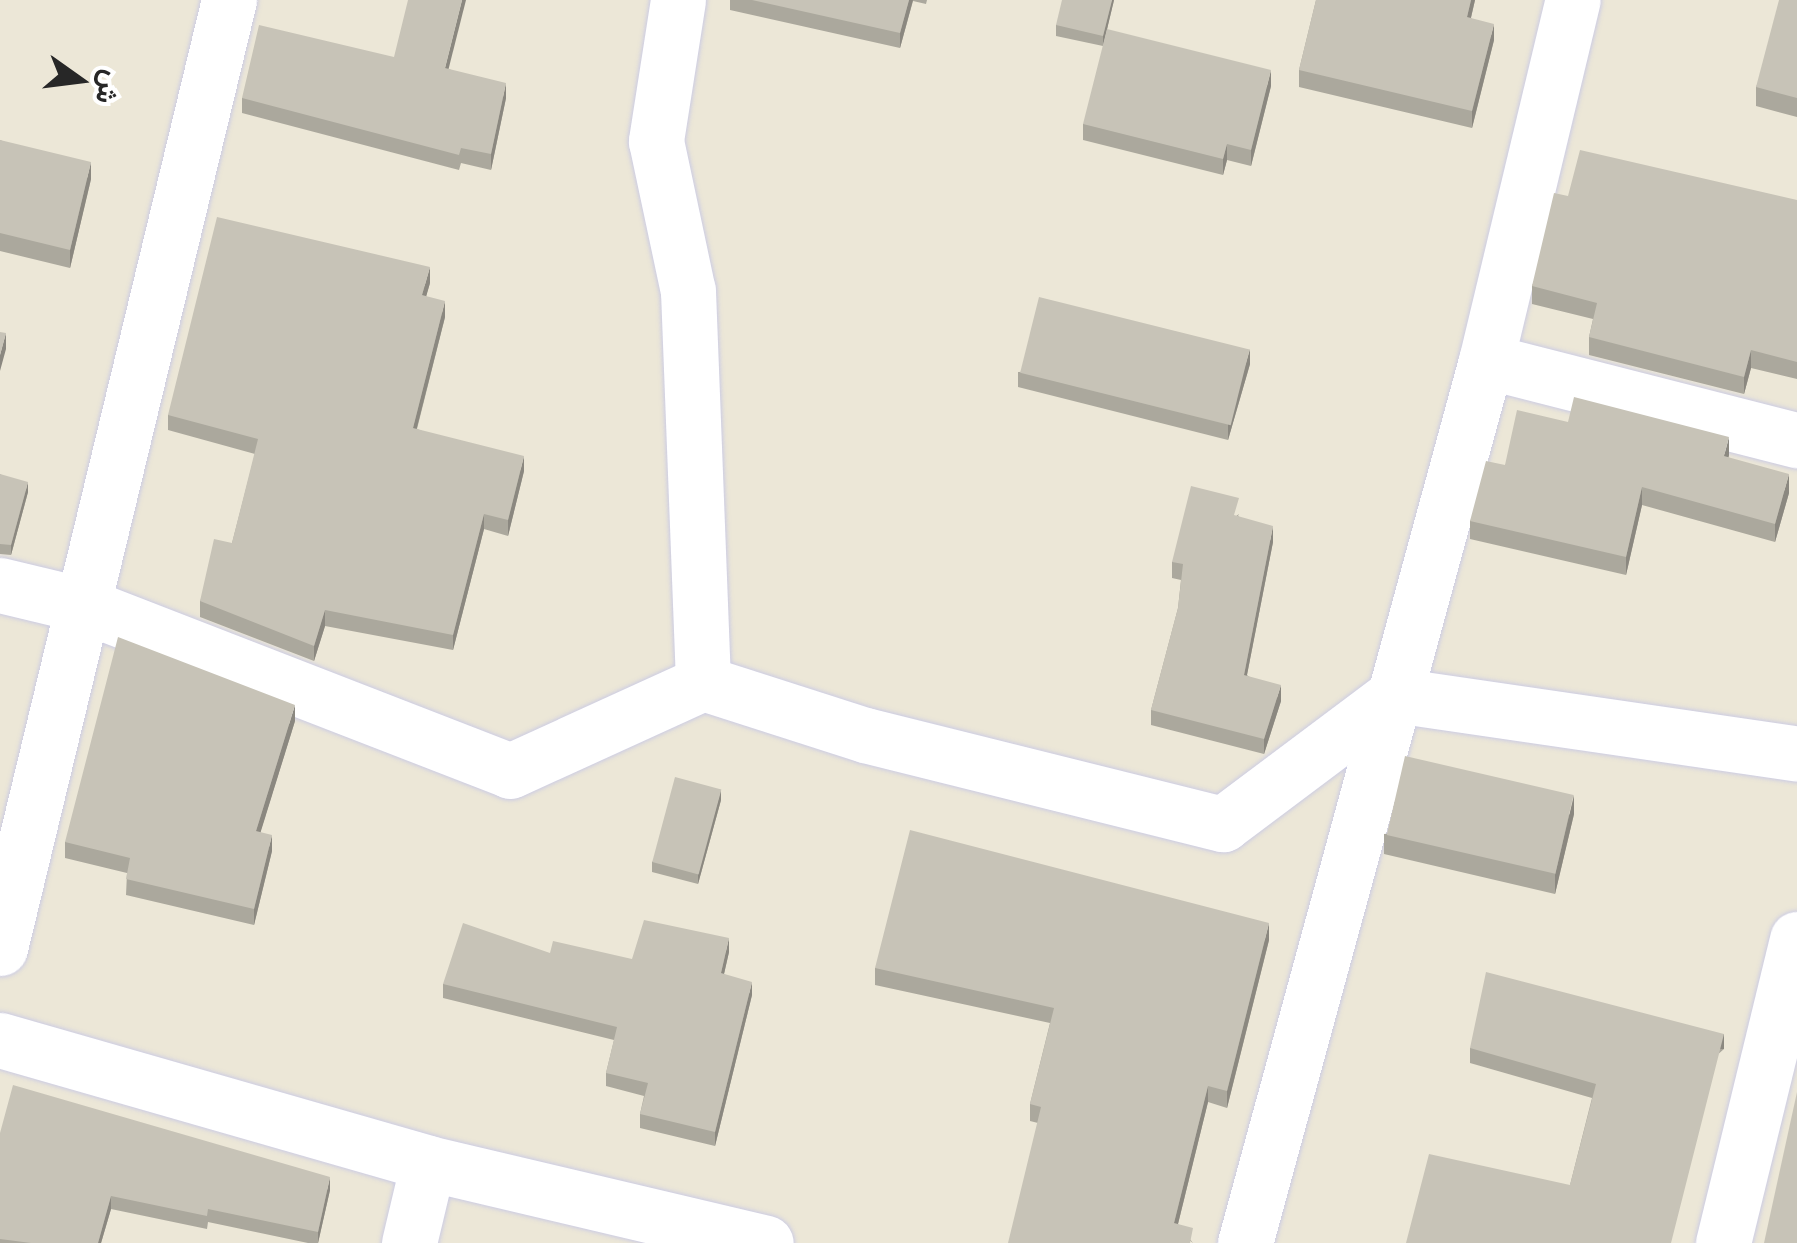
<!DOCTYPE html>
<html>
<head>
<meta charset="utf-8">
<style>
  body { margin:0 }
  #map { position:relative; width:1797px; height:1243px; overflow:hidden; background:#ece7d7; font-family:"Public Sans",Vazirmatn,sans-serif }
  div>[style] { position:absolute }
  .roads { filter:drop-shadow(0 0 2px #cccce3) drop-shadow(0 0 2px #cccce3) }
  .street>* { height:55px; margin:-27.5px; padding:0 27.5px; transform-origin:27.5px; border-radius:27.5px; background:#fff }
  .wall>* { inset:0; background:#aba89d }
  .shaded-wall>* { inset:0; background:#8b8880; transform-origin:0 0 }
  .building>* { inset:0; background:#c7c3b7; transform-origin:0 0 }
  span { translate:-50% -50%; white-space:nowrap; text-align:center; line-height:1.15; -webkit-text-stroke:9px #fff; paint-order:stroke }
  .north { position:absolute; left:30px; top:30px; width:100px; height:100px; -webkit-text-stroke:8px #fff; paint-order:stroke; rotate:104deg; font-size:28px; font-weight:700; line-height:40px; text-align:center; color:#272727 }
  .north::after { content:''; display:block; margin:auto; width:35px; height:45px; background:#272727; clip-path:polygon(50% 0,100% 100%,50% 72%,0 100%) }
</style>
</head>
<body>
<div id="map">
  <div class="roads">
    <div class="street">
      <div style="left:678px;top:0;width:143px;rotate:98.9deg"></div>
      <div style="left:656px;top:141px;width:153px;rotate:78deg"></div>
      <div style="left:688px;top:291px;width:392px;rotate:87.8deg"></div>
      <div style="left:703px;top:683px;width:170px;rotate:17.8deg"></div>
      <div style="left:865px;top:735px;width:369px;rotate:14deg"></div>
      <div style="left:1223px;top:824px;width:215px;rotate:-36.9deg"></div>
      <div style="left:1395px;top:695px;width:406px;rotate:8.3deg"></div>
      <div style="left:1486px;top:361px;width:321px;rotate:14.3deg"></div>
      <div style="left:0;top:585px;width:85px;rotate:13.5deg"></div>
      <div style="left:83px;top:605px;width:458px;rotate:21.2deg"></div>
      <div style="left:510px;top:771px;width:212px;rotate:-24.5deg"></div>
      <div style="left:0;top:948px;width:975px;rotate:-76.42deg"></div>
      <div style="left:0;top:1040px;width:445px;rotate:16deg"></div>
      <div style="left:428px;top:1163px;width:347px;rotate:13.3deg"></div>
      <div style="left:409px;top:1243px;width:82px;rotate:-76.6deg"></div>
      <div style="left:1245px;top:1243px;width:914px;rotate:-74.72deg"></div>
      <div style="left:1486px;top:361px;width:371px;rotate:-76.5deg"></div>
      <div style="left:1723px;top:1243px;width:313px;rotate:-76.3deg"></div>
    </div>
  </div>
  <div class="wall">
    <div style="clip-path:polygon(730px 0,927px 0,926px 4px,913px 1px,900px 48px,730px 10px)"></div>
    <div style="clip-path:polygon(1114px 0,1103px 46px,1056px 36px,1056px 25px)"></div>
    <div style="clip-path:polygon(1316px 0,1475px 0,1471px 18px,1494px 40px,1472px 128px,1299px 87px,1299px 70px)"></div>
    <div style="clip-path:polygon(1797px 0,1797px 117px,1756px 106px,1756px 87px)"></div>
    <div style="clip-path:polygon(449px 69px,506px 98px,491px 170px,461px 163px,459px 170px,242px 113px,242px 98px)"></div>
    <div style="clip-path:polygon(1271px 86px,1251px 166px,1227px 160px,1223px 175px,1083px 140px,1083px 124px)"></div>
    <div style="clip-path:polygon(0 140px,91px 179px,70px 268px,0 251px)"></div>
    <div style="clip-path:polygon(1568px 196px,1797px 200px,1797px 379px,1751px 368px,1744px 394px,1589px 355px,1589px 337px,1593px 319px,1532px 304px,1532px 286px)"></div>
    <div style="clip-path:polygon(430px 283px,426px 296px,445px 317px,417px 429px,524px 471px,508px 536px,484px 529px,453px 650px,325px 626px,314px 661px,200px 617px,200px 601px,232px 543px,255px 454px,168px 430px,168px 415px)"></div>
    <div style="clip-path:polygon(1250px 364px,1228px 440px,1018px 387px,1018px 372px)"></div>
    <div style="clip-path:polygon(1568px 422px,1729px 455px,1728px 458px,1789px 493px,1775px 542px,1642px 505px,1626px 575px,1470px 539px,1470px 521px,1505px 465px)"></div>
    <div style="clip-path:polygon(0 474px,28px 492px,11px 555px,0 554px)"></div>
    <div style="clip-path:polygon(1239px 514px,1238px 516px,1273px 542px,1247px 675px,1281px 701px,1264px 754px,1151px 725px,1151px 710px,1178px 608px,1181px 580px,1172px 578px,1172px 562px)"></div>
    <div style="clip-path:polygon(295px 721px,260px 833px,272px 851px,254px 925px,126px 895px,127px 873px,65px 858px,65px 842px)"></div>
    <div style="clip-path:polygon(721px 800px,698px 884px,652px 872px,652px 862px)"></div>
    <div style="clip-path:polygon(1574px 814px,1555px 894px,1384px 854px,1384px 834px)"></div>
    <div style="clip-path:polygon(1269px 940px,1227px 1108px,1208px 1102px,1178px 1224px,1193px 1243px,1038px 1123px,1030px 1121px,1030px 1104px,1050px 1023px,875px 985px,875px 968px)"></div>
    <div style="clip-path:polygon(729px 952px,724px 974px,752px 995px,715px 1146px,640px 1128px,640px 1114px,644px 1096px,606px 1086px,606px 1073px,614px 1040px,443px 998px,443px 984px,632px 959px)"></div>
    <div style="clip-path:polygon(1470px 1048px,1724px 1049px,1570px 1185px,1592px 1098px,1470px 1063px)"></div>
    <div style="clip-path:polygon(0 1133px,330px 1190px,318px 1243px,308px 1243px,208px 1222px,207px 1229px,111px 1209px,101px 1243px,0 1243px)"></div>
  </div>
  <div class="shaded-wall">
    <div style="clip-path:polygon(462px 0,466px 0,445px 83px,445px 68px)"></div>
    <div style="clip-path:polygon(909px 0,913px 0,900px 48px,900px 33px)"></div>
    <div style="clip-path:polygon(1112px 0,1114px 0,1103px 46px,1103px 36px)"></div>
    <div style="clip-path:polygon(1471px 0,1475px 0,1467px 34px,1467px 17px)"></div>
    <div style="clip-path:polygon(1494px 24px,1494px 40px,1472px 128px,1472px 111px)"></div>
    <div style="clip-path:polygon(1271px 70px,1271px 86px,1251px 166px,1251px 150px)"></div>
    <div style="clip-path:polygon(506px 83px,506px 98px,491px 170px,491px 154px)"></div>
    <div style="clip-path:polygon(1227px 144px,1227px 160px,1223px 175px,1223px 159px)"></div>
    <div style="clip-path:polygon(91px 162px,91px 179px,70px 268px,70px 250px)"></div>
    <div style="clip-path:polygon(430px 267px,430px 283px,422px 311px,422px 295px)"></div>
    <div style="clip-path:polygon(445px 301px,445px 317px,413px 443px,413px 428px)"></div>
    <div style="clip-path:polygon(6px 333px,6px 349px,0 371px,0 355px)"></div>
    <div style="clip-path:polygon(1250px 349px,1250px 364px,1228px 440px,1228px 425px)"></div>
    <div style="clip-path:polygon(1751px 350px,1751px 368px,1744px 394px,1744px 377px)"></div>
    <div style="clip-path:polygon(1729px 437px,1729px 455px,1724px 475px,1724px 456px)"></div>
    <div style="clip-path:polygon(524px 456px,524px 471px,508px 536px,508px 520px)"></div>
    <div style="clip-path:polygon(1789px 474px,1789px 493px,1775px 542px,1775px 524px)"></div>
    <div style="clip-path:polygon(28px 482px,28px 492px,11px 555px,11px 545px)"></div>
    <div style="clip-path:polygon(1642px 487px,1642px 505px,1626px 575px,1626px 557px)"></div>
    <div style="clip-path:polygon(484px 514px,484px 529px,453px 650px,453px 635px)"></div>
    <div style="clip-path:polygon(1273px 526px,1273px 542px,1244px 690px,1244px 675px)"></div>
    <div style="clip-path:polygon(325px 610px,325px 626px,314px 661px,314px 646px)"></div>
    <div style="clip-path:polygon(1281px 685px,1281px 701px,1264px 754px,1264px 739px)"></div>
    <div style="clip-path:polygon(295px 705px,295px 721px,256px 847px,256px 831px)"></div>
    <div style="clip-path:polygon(721px 789px,721px 800px,698px 884px,698px 874px)"></div>
    <div style="clip-path:polygon(1574px 795px,1574px 814px,1555px 894px,1555px 875px)"></div>
    <div style="clip-path:polygon(272px 835px,272px 851px,254px 925px,254px 909px)"></div>
    <div style="clip-path:polygon(1269px 923px,1269px 940px,1227px 1108px,1227px 1091px)"></div>
    <div style="clip-path:polygon(729px 938px,729px 952px,721px 987px,721px 973px)"></div>
    <div style="clip-path:polygon(752px 982px,752px 995px,715px 1146px,715px 1132px)"></div>
    <div style="left:1724px;top:1034px;width:15px;height:216px;rotate:90deg"></div>
    <div style="clip-path:polygon(1208px 1086px,1208px 1102px,1174px 1240px,1174px 1223px)"></div>
    <div style="clip-path:polygon(330px 1177px,330px 1190px,318px 1243px,318px 1232px)"></div>
    <div style="clip-path:polygon(111px 1196px,111px 1209px,101px 1243px,98px 1243px)"></div>
  </div>
  <div class="building">
    <div style="clip-path:polygon(408px 0,462px 0,445px 68px,506px 83px,491px 154px,461px 148px,459px 155px,242px 98px,259px 25px,394px 57px)"></div>
    <div style="clip-path:polygon(752px 0,909px 0,900px 33px)"></div>
    <div style="clip-path:polygon(1062px 0,1112px 0,1103px 36px,1056px 25px)"></div>
    <div style="clip-path:polygon(1316px 0,1471px 0,1467px 17px,1494px 24px,1472px 111px,1299px 70px)"></div>
    <div style="clip-path:polygon(1779px 0,1797px 0,1797px 98px,1756px 87px)"></div>
    <div style="clip-path:polygon(1107px 29px,1271px 70px,1251px 150px,1227px 144px,1223px 159px,1083px 124px)"></div>
    <div style="clip-path:polygon(0 140px,91px 162px,70px 250px,0 233px)"></div>
    <div style="clip-path:polygon(1580px 150px,1797px 200px,1797px 362px,1751px 350px,1744px 377px,1589px 337px,1597px 303px,1532px 286px,1554px 193px,1568px 196px)"></div>
    <div style="clip-path:polygon(217px 217px,430px 267px,422px 295px,445px 301px,413px 428px,524px 456px,508px 520px,484px 514px,453px 635px,325px 610px,314px 646px,200px 601px,214px 539px,232px 543px,258px 439px,168px 415px)"></div>
    <div style="left:1039px;top:297px;width:217px;height:78px;rotate:14deg"></div>
    <div style="clip-path:polygon(0 332px,6px 333px,0 355px)"></div>
    <div style="clip-path:polygon(1574px 397px,1729px 437px,1724px 456px,1789px 474px,1775px 524px,1642px 487px,1626px 557px,1470px 521px,1486px 461px,1505px 465px,1517px 410px,1568px 422px)"></div>
    <div style="clip-path:polygon(0 474px,28px 482px,11px 545px,0 544px)"></div>
    <div style="clip-path:polygon(1191px 486px,1239px 498px,1234px 515px,1273px 526px,1244px 675px,1281px 685px,1264px 739px,1151px 710px,1178px 608px,1183px 564px,1172px 562px)"></div>
    <div style="clip-path:polygon(118px 637px,295px 705px,256px 831px,272px 835px,254px 909px,126px 879px,130px 858px,65px 842px)"></div>
    <div style="left:1405px;top:756px;width:173px;height:81px;rotate:13deg"></div>
    <div style="left:675px;top:777px;width:48px;height:88px;rotate:15deg"></div>
    <div style="clip-path:polygon(910px 830px,1269px 923px,1227px 1091px,1208px 1086px,1174px 1223px,1193px 1228px,1190px 1243px,1008px 1243px,1041px 1107px,1030px 1104px,1054px 1008px,875px 968px)"></div>
    <div style="clip-path:polygon(644px 920px,729px 938px,721px 973px,752px 982px,715px 1132px,640px 1114px,648px 1083px,606px 1073px,617px 1027px,443px 984px,463px 923px,550px 953px,553px 941px,632px 959px)"></div>
    <div style="clip-path:polygon(1486px 972px,1724px 1034px,1671px 1243px,1406px 1243px,1429px 1154px,1570px 1185px,1596px 1084px,1470px 1048px)"></div>
    <div style="clip-path:polygon(13px 1085px,330px 1177px,318px 1232px,208px 1209px,207px 1216px,111px 1196px,98px 1243px,31px 1243px,0 1239px,0 1133px)"></div>
    <div style="clip-path:polygon(1797px 1092px,1797px 1243px,1764px 1243px)"></div>
  </div>
  <div class="north">ش</div>
</div>
</body>
</html>
